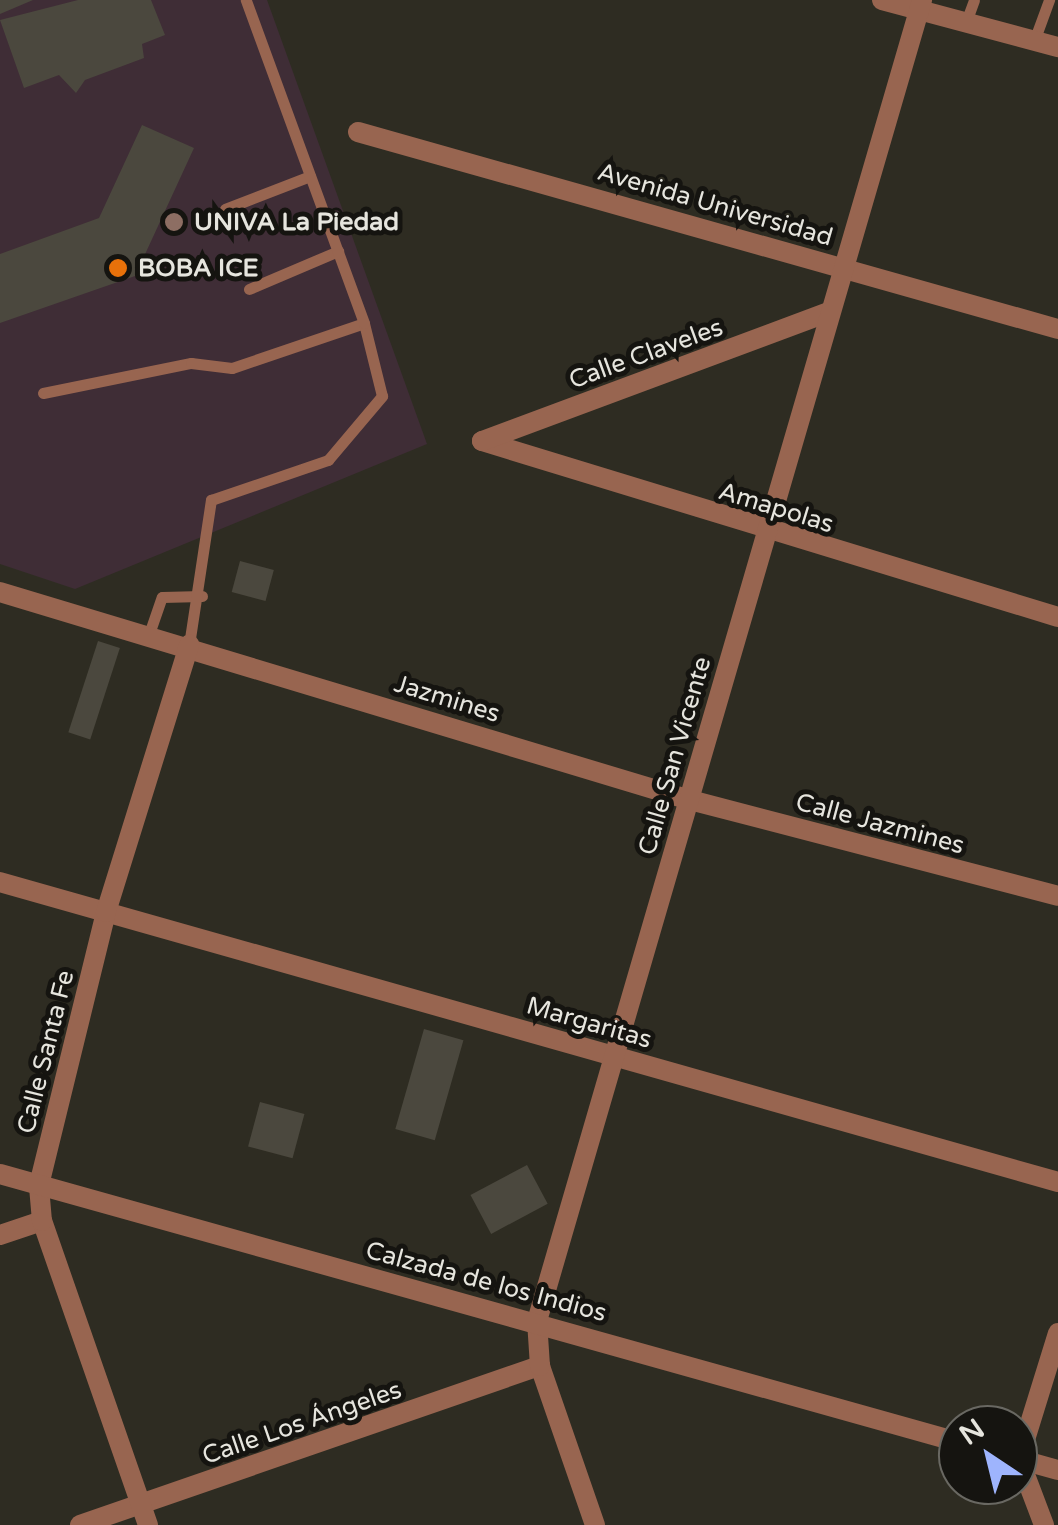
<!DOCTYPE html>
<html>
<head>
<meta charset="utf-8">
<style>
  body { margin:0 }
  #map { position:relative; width:1058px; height:1525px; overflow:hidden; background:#2e2c22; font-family:"Varela Round",sans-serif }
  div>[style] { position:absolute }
  .education>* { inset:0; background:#3f2d36 }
  .building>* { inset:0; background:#4b483e; transform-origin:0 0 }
  .service>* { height:11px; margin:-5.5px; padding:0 5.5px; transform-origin:5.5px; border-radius:5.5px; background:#986550 }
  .minor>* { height:20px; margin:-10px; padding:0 10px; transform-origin:10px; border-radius:10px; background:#986550 }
  .tertiary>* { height:20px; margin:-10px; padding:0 10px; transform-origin:10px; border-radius:10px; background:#986550 }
  .dots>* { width:28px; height:28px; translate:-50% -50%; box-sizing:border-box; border:5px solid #151410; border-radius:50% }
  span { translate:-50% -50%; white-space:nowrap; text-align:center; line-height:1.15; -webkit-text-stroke:10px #151410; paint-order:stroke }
  .street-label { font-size:25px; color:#e6e5de }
  .poi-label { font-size:25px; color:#e6e5de; font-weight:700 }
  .left { translate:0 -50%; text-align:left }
  .north { position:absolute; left:938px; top:1405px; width:100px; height:100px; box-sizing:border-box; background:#151410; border:2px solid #696862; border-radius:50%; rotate:325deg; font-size:28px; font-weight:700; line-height:40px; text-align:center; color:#e6e5de }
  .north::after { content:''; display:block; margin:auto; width:35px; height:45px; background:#9eb4fd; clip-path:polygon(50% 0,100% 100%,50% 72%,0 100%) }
</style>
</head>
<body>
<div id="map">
  <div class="education">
    <div style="clip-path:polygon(0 0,267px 0,427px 444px,75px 589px,0 564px)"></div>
  </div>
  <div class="building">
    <div style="clip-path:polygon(0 0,33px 0,0 14px)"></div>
    <div style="clip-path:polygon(78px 0,151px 0,165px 35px,142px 44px,144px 58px,85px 80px,76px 93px,59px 75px,24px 88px,0 20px)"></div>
    <div style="clip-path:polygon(142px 125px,194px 148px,135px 276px,0 323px,0 254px,99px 218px)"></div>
    <div style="left:240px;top:561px;width:35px;height:32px;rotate:15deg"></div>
    <div style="left:98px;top:641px;width:23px;height:96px;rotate:18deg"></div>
    <div style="left:424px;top:1029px;width:41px;height:104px;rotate:16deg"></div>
    <div style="left:260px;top:1102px;width:46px;height:46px;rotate:15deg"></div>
    <div style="left:527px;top:1165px;width:44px;height:64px;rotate:62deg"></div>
  </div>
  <div class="service">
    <div style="left:966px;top:22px;width:23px;rotate:-70deg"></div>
    <div style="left:1034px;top:41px;width:44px;rotate:-69.9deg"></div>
    <div style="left:225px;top:209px;width:91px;rotate:-21.2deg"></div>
    <div style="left:249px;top:289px;width:97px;rotate:-23.1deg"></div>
    <div style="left:43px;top:393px;width:151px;rotate:-11.5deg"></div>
    <div style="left:191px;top:363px;width:41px;rotate:7deg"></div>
    <div style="left:232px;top:368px;width:139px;rotate:-18.8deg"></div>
    <div style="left:149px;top:634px;width:39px;rotate:-71deg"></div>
    <div style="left:162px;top:597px;width:40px;rotate:-1.4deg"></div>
    <div style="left:189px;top:645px;width:147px;rotate:-81.4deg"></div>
    <div style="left:211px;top:500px;width:124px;rotate:-18.9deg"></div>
    <div style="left:328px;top:460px;width:84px;rotate:-49.8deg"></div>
    <div style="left:382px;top:396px;width:75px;rotate:-103.9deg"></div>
    <div style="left:364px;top:323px;width:344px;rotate:-110.1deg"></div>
  </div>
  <div class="minor">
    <div style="left:882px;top:0;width:182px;rotate:15deg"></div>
    <div style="left:358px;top:132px;width:727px;rotate:15.72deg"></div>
    <div style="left:482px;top:441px;width:602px;rotate:16.99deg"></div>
    <div style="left:482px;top:441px;width:368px;rotate:-20.4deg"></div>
    <div style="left:0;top:592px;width:721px;rotate:16.78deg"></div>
    <div style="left:690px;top:800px;width:380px;rotate:14.6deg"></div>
    <div style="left:0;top:882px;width:1100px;rotate:15.83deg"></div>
    <div style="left:0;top:1235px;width:44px;rotate:-18.4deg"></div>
    <div style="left:80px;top:1525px;width:487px;rotate:-19.1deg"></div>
    <div style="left:148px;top:1525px;width:322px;rotate:-109.2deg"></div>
    <div style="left:42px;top:1221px;width:36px;rotate:-95deg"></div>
    <div style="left:39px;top:1185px;width:281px;rotate:-76.2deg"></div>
    <div style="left:106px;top:912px;width:280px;rotate:-72.7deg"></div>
    <div style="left:595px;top:1525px;width:168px;rotate:-109.1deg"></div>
    <div style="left:540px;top:1366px;width:45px;rotate:-93.8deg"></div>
    <div style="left:537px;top:1321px;width:1376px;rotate:-73.75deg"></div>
    <div style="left:1044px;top:1525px;width:71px;rotate:-110.7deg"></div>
    <div style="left:1019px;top:1459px;width:132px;rotate:-72.8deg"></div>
  </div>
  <div class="tertiary">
    <div style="left:0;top:1174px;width:995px;rotate:15.63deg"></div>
    <div style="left:1018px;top:1459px;width:41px;rotate:15.4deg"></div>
  </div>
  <div class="dots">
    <div style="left:174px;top:222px;background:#8d6e63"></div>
    <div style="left:118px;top:268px;background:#e8710a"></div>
  </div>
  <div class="street-label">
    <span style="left:715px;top:205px;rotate:16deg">Avenida Universidad</span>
    <span style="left:646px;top:354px;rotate:-20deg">Calle Claveles</span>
    <span style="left:776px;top:508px;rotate:17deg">Amapolas</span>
    <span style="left:447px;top:699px;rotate:17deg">Jazmines</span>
    <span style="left:675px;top:756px;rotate:-74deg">Calle San Vicente</span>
    <span style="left:880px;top:824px;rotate:15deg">Calle Jazmines</span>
    <span style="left:589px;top:1023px;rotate:16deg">Margaritas</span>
    <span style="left:46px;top:1052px;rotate:-76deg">Calle Santa Fe</span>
    <span style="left:486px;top:1282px;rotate:15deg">Calzada de los Indios</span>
    <span style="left:302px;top:1423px;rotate:-19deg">Calle Los Ángeles</span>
  </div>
  <div class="poi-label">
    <span class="left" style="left:194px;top:222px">UNIVA La Piedad</span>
    <span class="left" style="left:138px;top:268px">BOBA ICE</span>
  </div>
  <div class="north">N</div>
</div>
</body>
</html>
